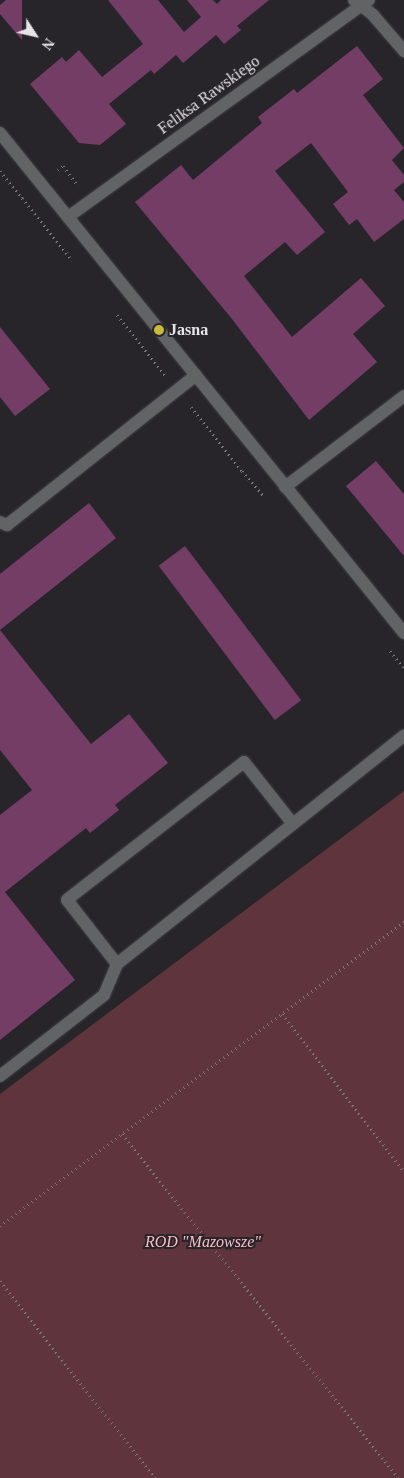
<!DOCTYPE html>
<html>
<head>
<meta charset="utf-8">
<style>
  body { margin:0 }
  #map { position:relative; width:404px; height:1478px; overflow:hidden; background:#27252a; font-family:"Times New Roman",serif }
  div>[style] { position:absolute }
  .green>* { inset:0; background:#5f343c }
  .building>* { inset:0; background:#743d66; transform-origin:0 0 }
  .path>* { height:3px; margin-top:-1.5px; transform-origin:0; background:repeating-linear-gradient(90deg,#79787c 0 1px,transparent 0 5px) }
  .roads { filter:drop-shadow(0 0 1px #424044) drop-shadow(0 0 1px #424044) }
  .minor>* { height:12px; margin:-6px; padding:0 6px; transform-origin:6px; border-radius:6px; background:#626365 }
  .dots>* { width:14px; height:14px; translate:-50% -50%; box-sizing:border-box; border:2px solid #27252a; border-radius:50% }
  span { translate:-50% -50%; white-space:nowrap; text-align:center; line-height:1.15; -webkit-text-stroke:4px #27252a; paint-order:stroke }
  .street-label { font-size:16px; color:#e5e4e7 }
  .poi-label { font-size:16px; color:#e5e4e7; font-weight:700 }
  .left { translate:0 -50%; text-align:left }
  .park-label { font-size:16px; color:#fdbcc6; font-style:italic }
  .north { position:absolute; left:10px; top:10px; width:50px; height:50px; -webkit-text-stroke:4px #27252a; paint-order:stroke; rotate:125deg; font-size:14px; font-weight:700; line-height:20px; text-align:center; color:#e5e4e7 }
  .north::after { content:''; display:block; margin:auto; width:18px; height:22px; background:#e5e4e7; clip-path:polygon(50% 0,100% 100%,50% 72%,0 100%) }
</style>
</head>
<body>
<div id="map">
  <div class="green">
    <div style="clip-path:polygon(404px 791px,404px 1478px,0 1478px,0 1094px)"></div>
  </div>
  <div class="building">
    <div style="clip-path:polygon(6px 0,22px 0,22px 40px,0 14px,0 5px)"></div>
    <div style="clip-path:polygon(108px 0,158px 0,184px 32px,201px 17px,187px 0,213px 0,217px 4px,221px 0,269px 0,237px 26px,241px 30px,224px 44px,216px 35px,183px 63px,176px 55px,154px 74px,151px 70px,109px 104px,126px 124px,100px 145px,79px 143px,30px 84px,62px 57px,66px 62px,79px 50px,102px 77px,143px 44px)"></div>
    <div style="clip-path:polygon(357px 46px,383px 79px,363px 95px,404px 148px,392px 160px,404px 175px,404px 182px,394px 190px,404px 202px,404px 219px,374px 242px,357px 219px,349px 225px,333px 204px,348px 192px,311px 143px,275px 171px,325px 232px,297px 255px,285px 242px,244px 276px,292px 337px,361px 278px,385px 306px,353px 334px,377px 362px,309px 420px,232px 319px,135px 202px,181px 165px,193px 180px,262px 123px,258px 117px,294px 89px,297px 93px)"></div>
    <div style="clip-path:polygon(0 327px,50px 389px,15px 416px,0 397px)"></div>
    <div style="clip-path:polygon(376px 461px,404px 494px,404px 556px,346px 486px)"></div>
    <div style="clip-path:polygon(89px 503px,116px 538px,0 630px,91px 744px,129px 714px,168px 763px,115px 805px,119px 810px,90px 833px,86px 828px,5px 892px,75px 980px,0 1040px,0 815px,32px 790px,0 750px,0 574px)"></div>
    <div style="left:185px;top:546px;width:193px;height:33px;rotate:53deg"></div>
  </div>
  <div class="path">
    <div style="left:58px;top:170px;width:6px;rotate:-39deg"></div>
    <div style="left:63px;top:166px;width:25px;rotate:53deg"></div>
    <div style="left:0;top:171px;width:35px;rotate:51deg"></div>
    <div style="left:22px;top:198px;width:4px;rotate:-34deg"></div>
    <div style="left:22px;top:198px;width:80px;rotate:51.1deg"></div>
    <div style="left:117px;top:315px;width:77px;rotate:51.3deg"></div>
    <div style="left:191px;top:407px;width:82px;rotate:51.4deg"></div>
    <div style="left:242px;top:471px;width:4px;rotate:-45deg"></div>
    <div style="left:242px;top:471px;width:32px;rotate:49deg"></div>
    <div style="left:390px;top:651px;width:22px;rotate:51deg"></div>
    <div style="left:282px;top:1014px;width:199px;rotate:52.2deg"></div>
    <div style="left:122px;top:1134px;width:442px;rotate:51.2deg"></div>
    <div style="left:0;top:1226px;width:506px;rotate:-36.96deg"></div>
    <div style="left:0;top:1281px;width:251px;rotate:51.8deg"></div>
  </div>
  <div class="roads">
    <div class="minor">
      <div style="left:354px;top:0;width:24px;rotate:38deg"></div>
      <div style="left:373px;top:15px;width:48px;rotate:49.3deg"></div>
      <div style="left:0;top:133px;width:643px;rotate:51.06deg"></div>
      <div style="left:68px;top:217px;width:371px;rotate:-35.8deg"></div>
      <div style="left:285px;top:487px;width:150px;rotate:-37.4deg"></div>
      <div style="left:0;top:522px;width:8px;rotate:23deg"></div>
      <div style="left:7px;top:525px;width:241px;rotate:-38.4deg"></div>
      <div style="left:293px;top:824px;width:79px;rotate:-128.3deg"></div>
      <div style="left:244px;top:762px;width:224px;rotate:142.1deg"></div>
      <div style="left:67px;top:900px;width:81px;rotate:52deg"></div>
      <div style="left:117px;top:964px;width:367px;rotate:-38.5deg"></div>
      <div style="left:0;top:1076px;width:132px;rotate:-37.9deg"></div>
      <div style="left:104px;top:995px;width:34px;rotate:-67deg"></div>
    </div>
  </div>
  <div class="dots">
    <div style="left:159px;top:330px;background:#c8bb3b"></div>
  </div>
  <div class="street-label">
    <span style="left:209px;top:95px;rotate:-36deg">Feliksa Rawskiego</span>
  </div>
  <div class="poi-label">
    <span class="left" style="left:169px;top:330px">Jasna</span>
  </div>
  <div class="park-label">
    <span style="left:203px;top:1242px">ROD "Mazowsze"</span>
  </div>
  <div class="north">N</div>
</div>
</body>
</html>
